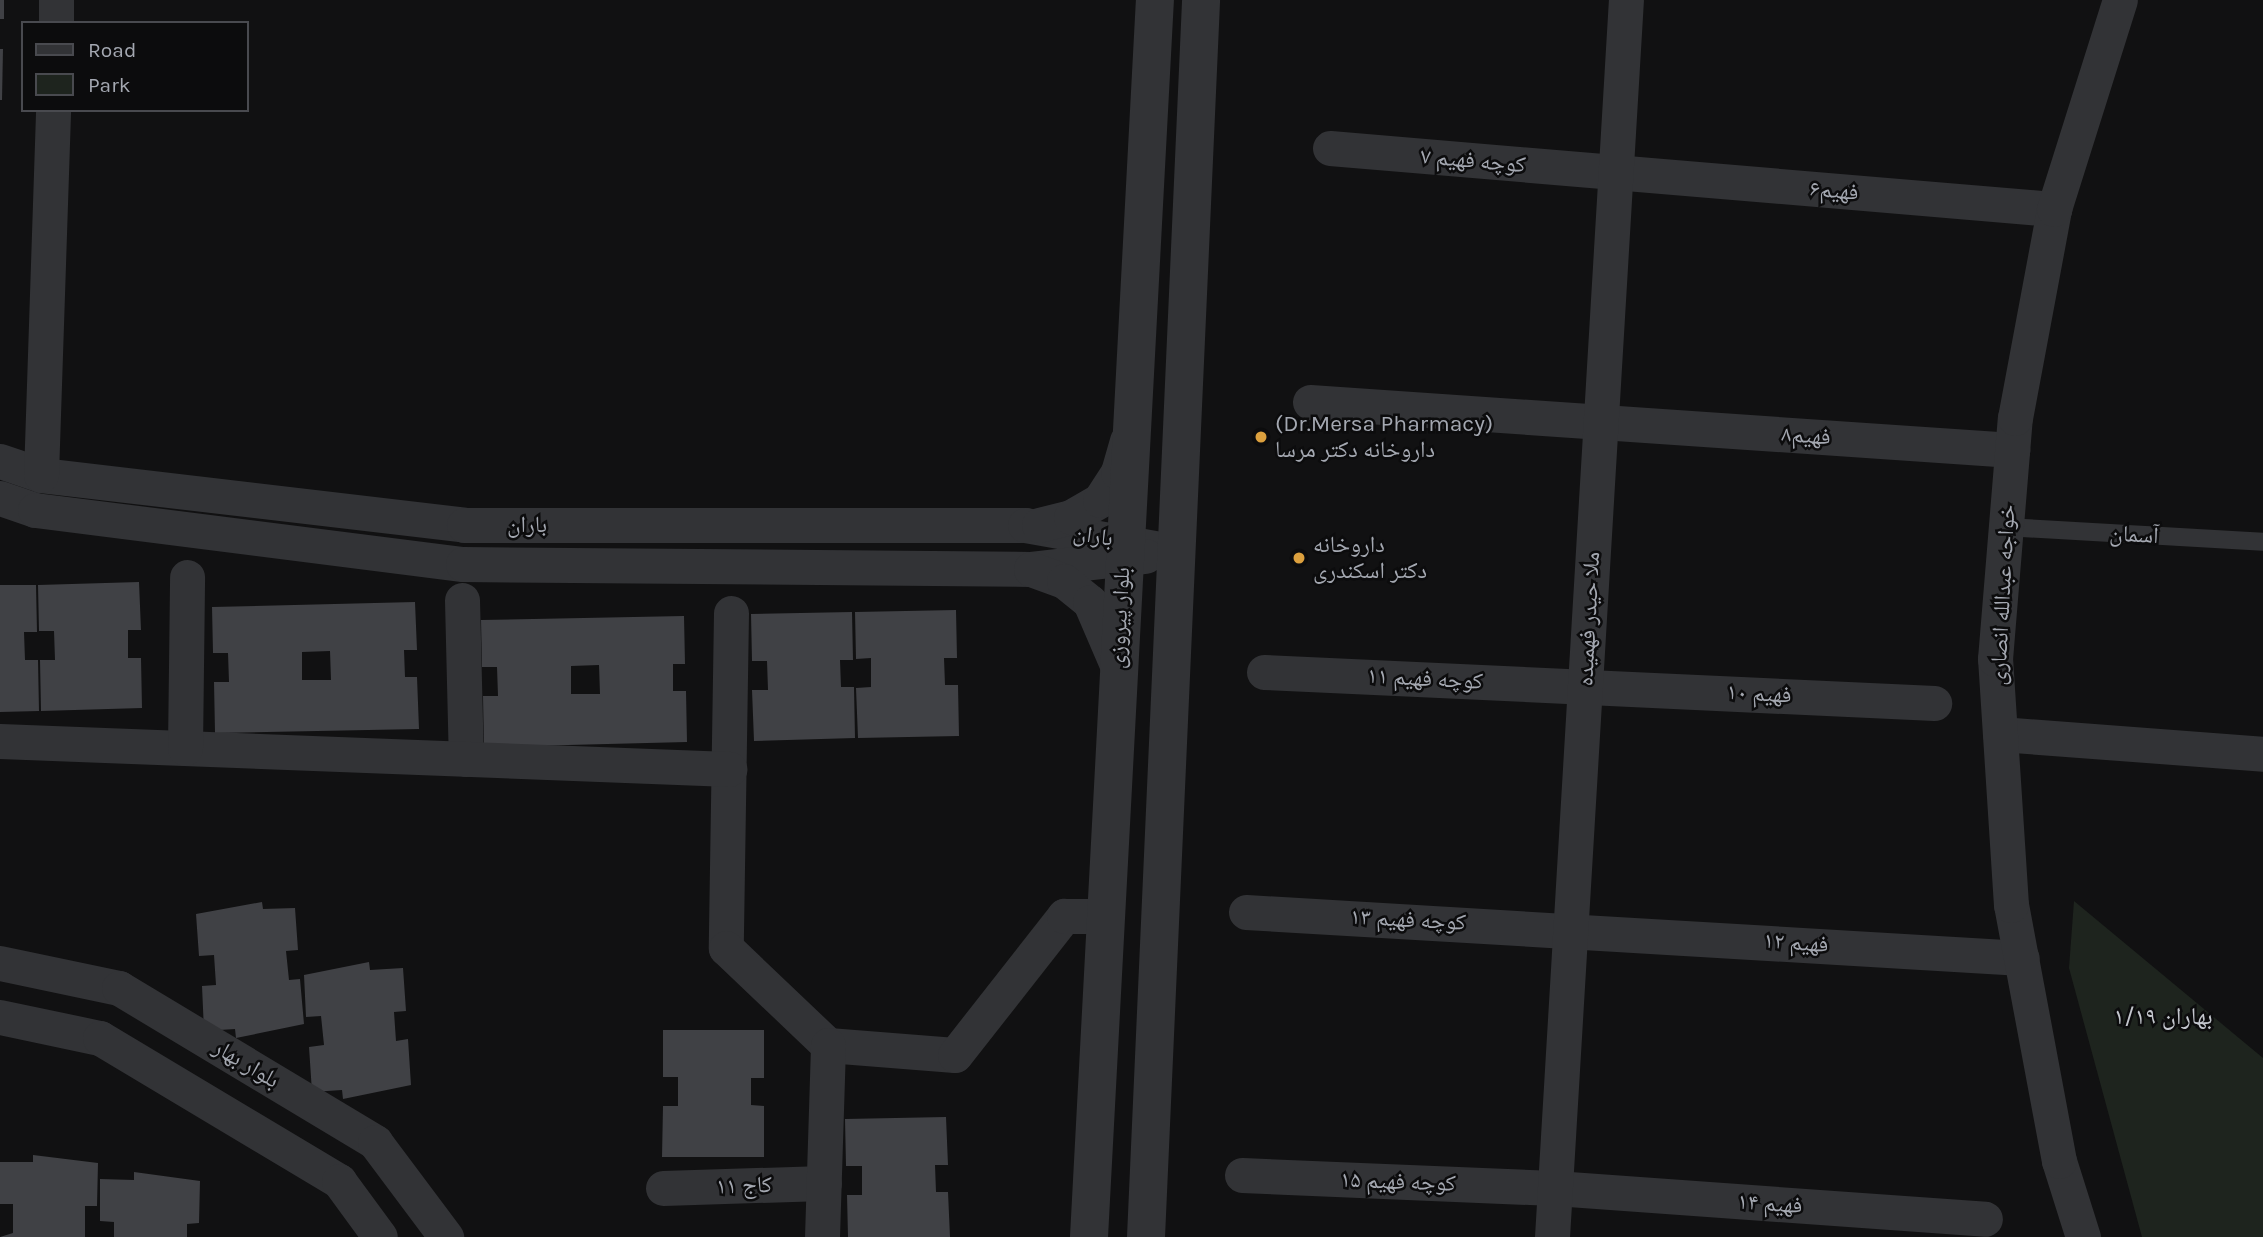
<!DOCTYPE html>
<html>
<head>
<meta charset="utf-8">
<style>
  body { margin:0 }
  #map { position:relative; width:2263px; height:1237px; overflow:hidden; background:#111112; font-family:Karla,"Noto Naskh Arabic",sans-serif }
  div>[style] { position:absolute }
  .green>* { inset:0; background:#1e241e }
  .building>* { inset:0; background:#404145; transform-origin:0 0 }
  .service>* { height:18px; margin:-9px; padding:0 9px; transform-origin:9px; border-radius:9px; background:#323336 }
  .minor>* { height:35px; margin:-17.5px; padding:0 17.5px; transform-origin:17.5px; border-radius:17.5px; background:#323336 }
  .tertiary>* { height:38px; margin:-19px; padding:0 19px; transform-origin:19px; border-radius:19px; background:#323336 }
  .dots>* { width:19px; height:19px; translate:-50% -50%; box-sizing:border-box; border:4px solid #0c0c0d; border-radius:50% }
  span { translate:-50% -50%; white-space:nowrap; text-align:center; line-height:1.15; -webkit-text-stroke:5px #0c0c0d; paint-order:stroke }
  .street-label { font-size:23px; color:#a4a8b1 }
  .poi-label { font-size:23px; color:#a4a8b1 }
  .left { translate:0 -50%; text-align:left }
  .neighbourhood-label { font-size:24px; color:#c4c7ce }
  .legend { position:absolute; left:21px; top:21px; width:228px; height:91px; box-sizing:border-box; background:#0c0c0d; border:2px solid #494a4f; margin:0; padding:9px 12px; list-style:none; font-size:21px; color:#a4a8b1 }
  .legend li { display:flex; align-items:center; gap:14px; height:35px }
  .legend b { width:35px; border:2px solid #494a4f }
</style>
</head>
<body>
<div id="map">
  <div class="green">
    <div style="clip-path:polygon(2074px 901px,2263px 1058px,2263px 1237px,2142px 1237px,2069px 968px)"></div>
  </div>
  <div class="building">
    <div style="left:0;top:0;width:4px;height:19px"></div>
    <div style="clip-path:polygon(0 49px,3px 49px,2px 100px,0 100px)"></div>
    <div style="clip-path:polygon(139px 582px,141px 630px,128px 630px,128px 658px,141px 658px,142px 708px,41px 711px,40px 660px,55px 660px,54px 631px,39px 631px,38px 585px)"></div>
    <div style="clip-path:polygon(0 585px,36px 585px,37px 632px,24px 632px,25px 660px,38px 660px,39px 711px,0 712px)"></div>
    <div style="clip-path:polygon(evenodd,415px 602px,417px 650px,404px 650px,405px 677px,417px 677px,419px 729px,215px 733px,214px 682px,229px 682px,228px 653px,213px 653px,212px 607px,415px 602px,330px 651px,331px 680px,302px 680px,302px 652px,330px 651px)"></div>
    <div style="clip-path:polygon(956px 610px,957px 658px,944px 658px,945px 685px,958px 685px,959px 736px,858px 738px,856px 688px,871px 687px,871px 658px,856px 659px,855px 612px)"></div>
    <div style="clip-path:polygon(852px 612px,853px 660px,840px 660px,841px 687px,854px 687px,855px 738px,754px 741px,752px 690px,768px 690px,767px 661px,752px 661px,751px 614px)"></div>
    <div style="clip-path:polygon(evenodd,684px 616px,685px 664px,673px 664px,673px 691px,686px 691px,687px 742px,484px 747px,483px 696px,498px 696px,497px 667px,482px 667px,481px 620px,684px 616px,599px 665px,600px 694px,571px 694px,571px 666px,599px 665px)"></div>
    <div style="clip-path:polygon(262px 902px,263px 909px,295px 908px,298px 950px,286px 951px,289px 980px,300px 979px,304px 1024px,236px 1038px,235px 1029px,204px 1031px,202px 986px,216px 985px,214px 955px,199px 956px,196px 914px)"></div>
    <div style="clip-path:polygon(369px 962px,370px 970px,403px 968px,406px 1011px,394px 1012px,396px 1041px,408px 1039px,411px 1085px,343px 1099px,342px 1090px,312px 1092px,309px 1047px,324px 1045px,321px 1016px,306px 1017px,304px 975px)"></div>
    <div style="clip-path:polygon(663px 1030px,764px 1030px,764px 1078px,751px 1078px,751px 1105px,764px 1106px,764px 1157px,662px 1157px,663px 1106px,678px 1106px,678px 1077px,663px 1077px)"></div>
    <div style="clip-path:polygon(946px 1117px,948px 1165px,935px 1165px,936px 1192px,948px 1192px,950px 1237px,848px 1237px,847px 1195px,862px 1195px,862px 1166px,846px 1166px,845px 1119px)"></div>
    <div style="clip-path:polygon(33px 1155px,98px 1163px,97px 1206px,85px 1206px,85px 1237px,0 1237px,13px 1233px,13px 1204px,0 1204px,0 1162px,33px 1162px)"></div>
    <div style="clip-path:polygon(134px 1172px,200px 1181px,199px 1223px,187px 1224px,187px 1237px,114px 1237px,114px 1222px,100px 1221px,100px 1179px,134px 1180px)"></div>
  </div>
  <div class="service">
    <div style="left:2006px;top:527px;width:257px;rotate:3.3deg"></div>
  </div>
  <div class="minor">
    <div style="left:56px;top:23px;width:23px;rotate:-90deg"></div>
    <div style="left:1330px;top:148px;width:727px;rotate:4.82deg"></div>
    <div style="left:1310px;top:402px;width:704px;rotate:3.91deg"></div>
    <div style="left:0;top:461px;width:43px;rotate:18.9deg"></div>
    <div style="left:41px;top:475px;width:426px;rotate:6.7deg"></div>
    <div style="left:464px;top:525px;width:561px"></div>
    <div style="left:1025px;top:525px;width:153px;rotate:10.1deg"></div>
    <div style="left:41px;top:475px;width:365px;rotate:-88.1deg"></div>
    <div style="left:0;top:498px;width:37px;rotate:19deg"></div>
    <div style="left:35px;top:510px;width:431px;rotate:7.2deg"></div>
    <div style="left:463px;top:564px;width:568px;rotate:0.5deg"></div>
    <div style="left:1031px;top:569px;width:115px;rotate:-6.5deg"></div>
    <div style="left:1039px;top:525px;width:33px;rotate:-14deg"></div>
    <div style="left:1071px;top:517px;width:34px;rotate:-30deg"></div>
    <div style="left:1100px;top:500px;width:33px;rotate:-57deg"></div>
    <div style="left:1118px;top:472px;width:33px;rotate:-74deg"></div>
    <div style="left:1031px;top:569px;width:35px;rotate:20deg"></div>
    <div style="left:1064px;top:581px;width:33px;rotate:39deg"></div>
    <div style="left:1090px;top:602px;width:69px;rotate:66.8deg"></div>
    <div style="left:462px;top:600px;width:159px;rotate:88.6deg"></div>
    <div style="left:731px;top:613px;width:335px;rotate:90.9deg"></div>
    <div style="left:726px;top:948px;width:141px;rotate:43.6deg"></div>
    <div style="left:828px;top:1045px;width:127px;rotate:4.5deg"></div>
    <div style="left:955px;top:1055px;width:177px;rotate:-51.9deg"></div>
    <div style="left:1064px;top:916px;width:39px"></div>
    <div style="left:1264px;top:672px;width:671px;rotate:2.65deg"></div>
    <div style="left:2000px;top:734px;width:264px;rotate:4.3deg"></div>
    <div style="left:0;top:741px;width:730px;rotate:2.2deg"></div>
    <div style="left:185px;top:748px;width:171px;rotate:-89.3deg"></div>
    <div style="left:1246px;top:912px;width:777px;rotate:3.39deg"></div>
    <div style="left:0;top:963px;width:122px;rotate:11.9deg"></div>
    <div style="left:119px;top:988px;width:299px;rotate:31deg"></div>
    <div style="left:375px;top:1142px;width:119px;rotate:53.2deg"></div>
    <div style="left:0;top:1017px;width:102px;rotate:11.9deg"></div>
    <div style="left:100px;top:1038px;width:279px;rotate:30.9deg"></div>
    <div style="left:339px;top:1181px;width:69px;rotate:53.8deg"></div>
    <div style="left:1242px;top:1175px;width:313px;rotate:2.4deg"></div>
    <div style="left:1555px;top:1188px;width:431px;rotate:4.1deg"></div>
    <div style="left:663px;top:1188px;width:161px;rotate:-1.8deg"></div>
    <div style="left:822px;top:1237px;width:192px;rotate:-88.2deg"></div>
    <div style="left:1552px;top:1237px;width:1239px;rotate:-86.58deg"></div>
    <div style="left:2083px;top:1237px;width:80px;rotate:-107.5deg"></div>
    <div style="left:2059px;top:1161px;width:260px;rotate:-100.6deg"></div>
    <div style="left:2011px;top:905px;width:247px;rotate:-93.7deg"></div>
    <div style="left:1995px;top:659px;width:242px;rotate:-85.3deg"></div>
    <div style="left:2015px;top:418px;width:213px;rotate:-79.4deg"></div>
    <div style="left:2054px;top:209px;width:219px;rotate:-72.5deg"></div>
  </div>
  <div class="tertiary">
    <div style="left:1089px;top:1237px;width:1239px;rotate:-86.95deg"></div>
    <div style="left:1146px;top:1237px;width:1238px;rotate:-87.45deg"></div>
  </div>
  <div class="dots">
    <div style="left:1261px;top:437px;background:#dca03e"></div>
    <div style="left:1299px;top:558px;background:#dca03e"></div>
  </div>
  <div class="street-label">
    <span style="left:1473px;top:161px;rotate:5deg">کوچه فهیم ۷</span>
    <span style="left:1834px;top:191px;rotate:5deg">فهیم۶</span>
    <span style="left:1806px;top:436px;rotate:4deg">فهیم۸</span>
    <span style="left:527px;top:525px">باران</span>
    <span style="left:2134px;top:535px;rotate:3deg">آسمان</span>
    <span style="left:1093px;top:536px;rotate:9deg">باران</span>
    <span style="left:2003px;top:595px;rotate:-87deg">خواجه عبدالله انصاری</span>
    <span style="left:1120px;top:618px;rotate:-87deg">بلوار پیروزی</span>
    <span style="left:1589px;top:619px;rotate:-87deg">ملا حیدر فهمیده</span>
    <span style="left:1425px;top:679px;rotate:3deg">کوچه فهیم ۱۱</span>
    <span style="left:1759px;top:694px;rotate:3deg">فهیم ۱۰</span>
    <span style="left:1408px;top:920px;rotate:3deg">کوچه فهیم ۱۳</span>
    <span style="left:1796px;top:943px;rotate:4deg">فهیم ۱۲</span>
    <span style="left:246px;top:1064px;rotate:31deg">بلوار بهار</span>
    <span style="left:1398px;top:1182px;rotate:2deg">کوچه فهیم ۱۵</span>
    <span style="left:744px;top:1186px;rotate:-2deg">کاج ۱۱</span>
    <span style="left:1770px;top:1204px;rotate:4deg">فهیم ۱۴</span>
  </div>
  <div class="poi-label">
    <span class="left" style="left:1275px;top:437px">(Dr.Mersa Pharmacy)<br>داروخانه دکتر مرسا</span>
    <span class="left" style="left:1313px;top:558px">داروخانه<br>دکتر اسکندری</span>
  </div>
  <div class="neighbourhood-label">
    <span style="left:2163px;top:1017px">۱/۱۹ بهاران</span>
  </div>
  <ul class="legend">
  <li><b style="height:9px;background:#323336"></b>Road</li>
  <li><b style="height:19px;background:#1e241e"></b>Park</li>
  </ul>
</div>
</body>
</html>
